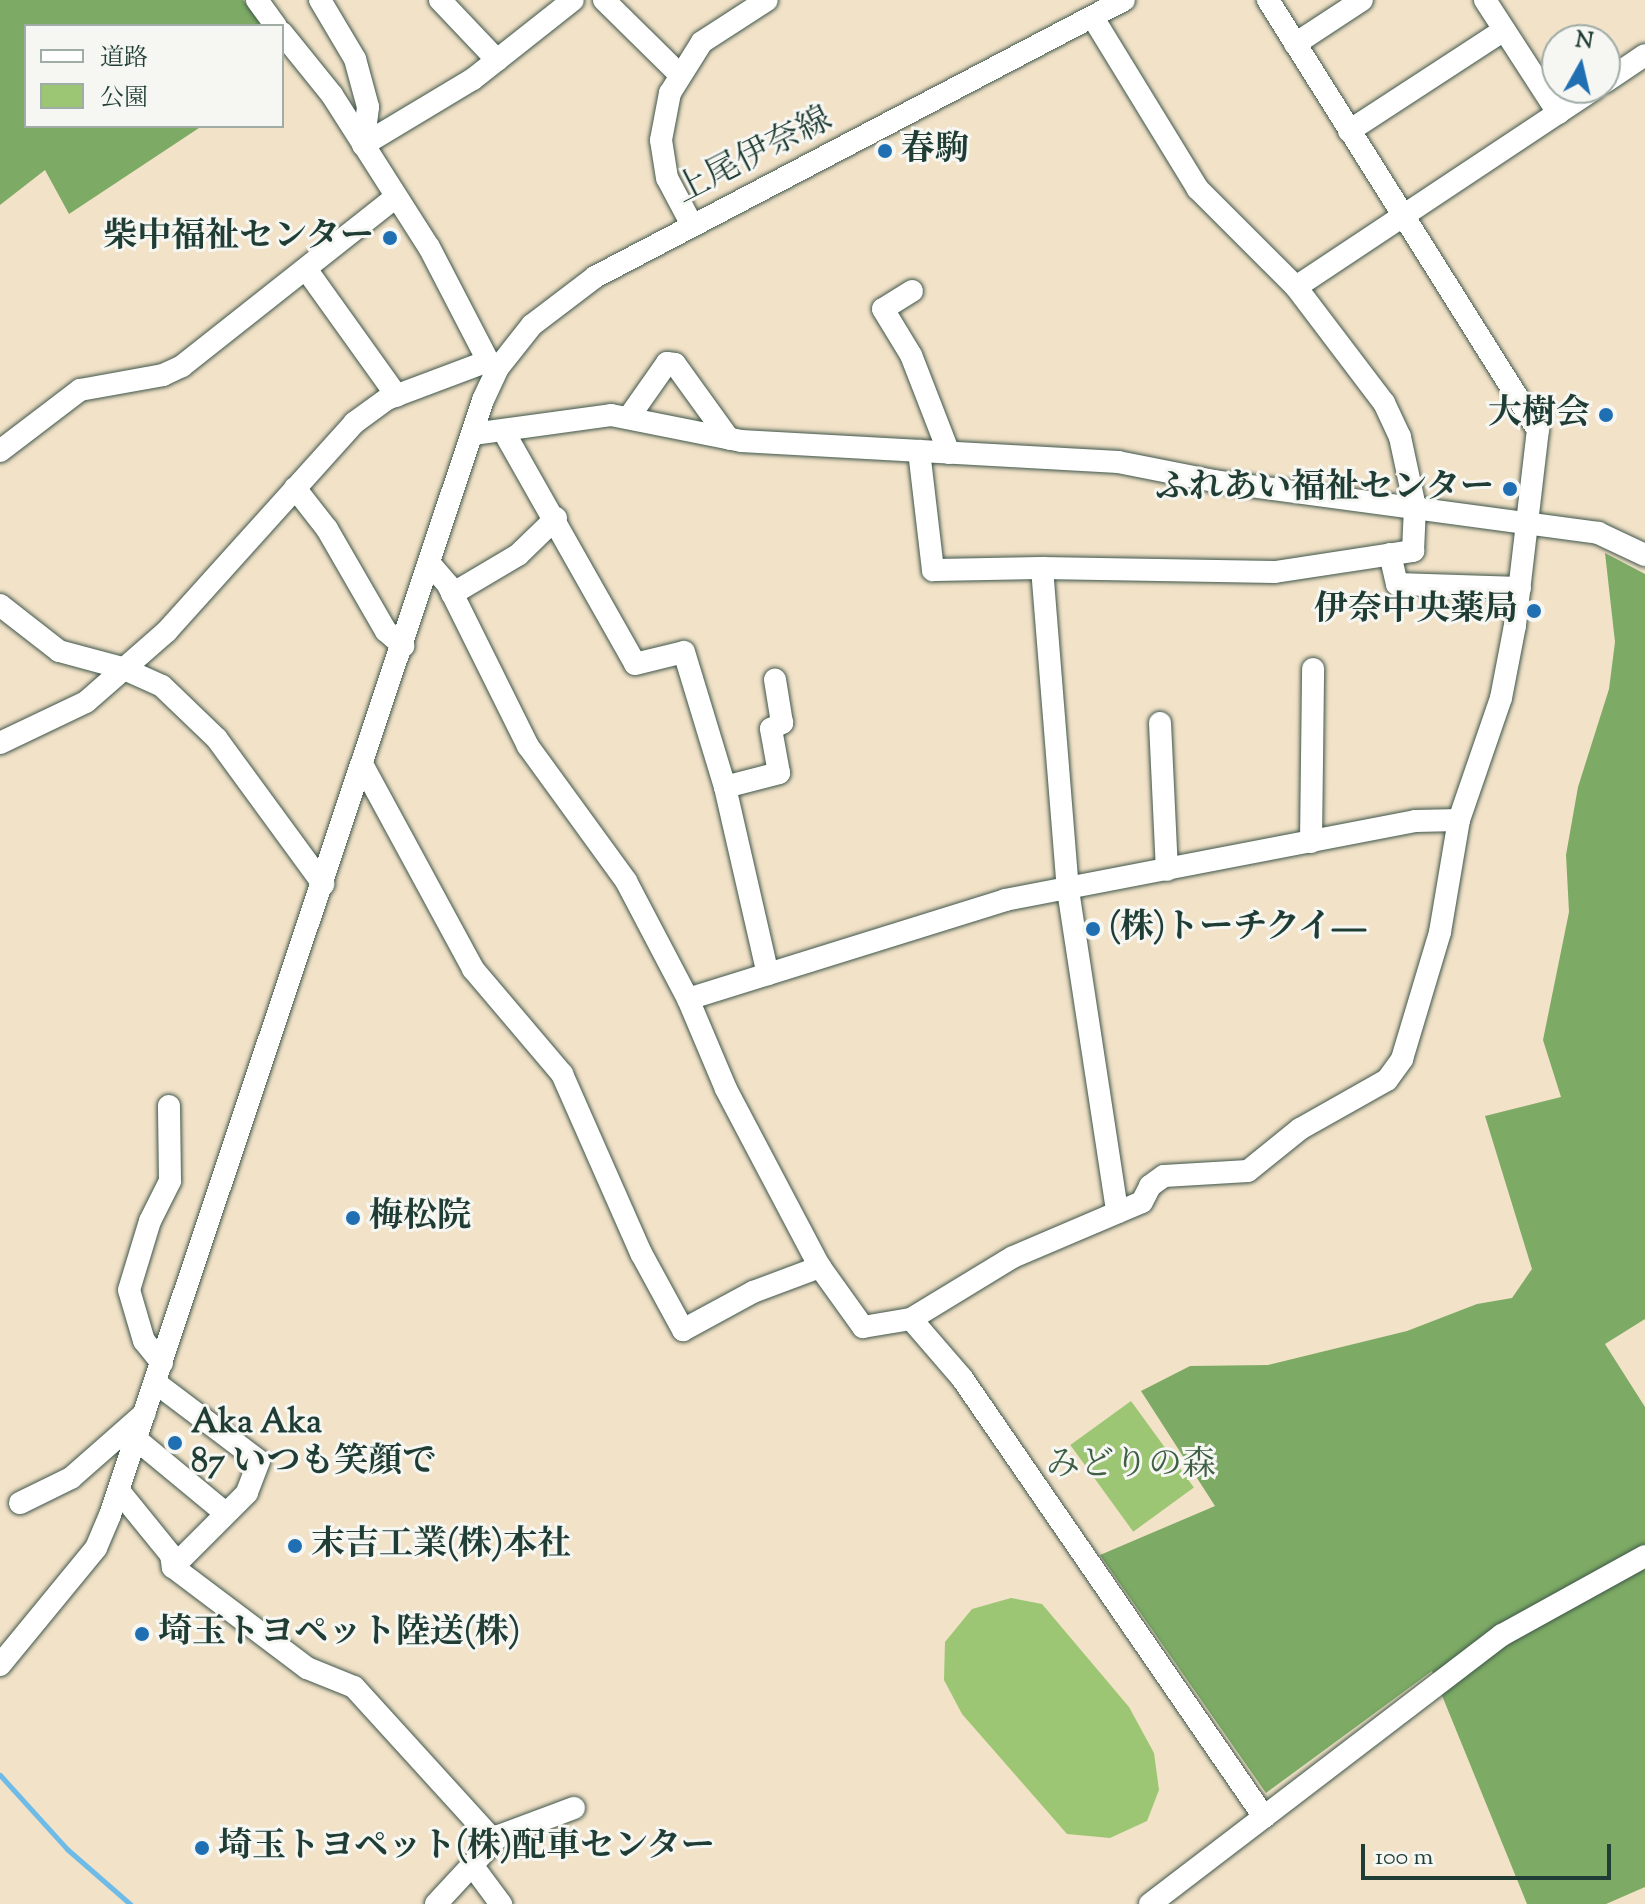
<!DOCTYPE html>
<html>
<head>
<meta charset="utf-8">
<style>
  body { margin:0 }
  #map { position:relative; width:1645px; height:1904px; overflow:hidden; background:#f2e2c8; font-family:"Sorts Mill Goudy","Noto Serif JP",serif }
  div>[style] { position:absolute }
  .green>* { inset:0; background:#9cc673; transform-origin:0 0 }
  .forest>* { inset:0; background:#7dab65 }
  .stream>* { height:5px; margin:-2.5px; padding:0 2.5px; transform-origin:2.5px; border-radius:2.5px; background:#6fbbe8 }
  .roads { filter:drop-shadow(0 0 2px #3f564a) drop-shadow(0 0 2px #3f564a) }
  .minor>* { height:22px; margin:-11px; padding:0 11px; transform-origin:11px; border-radius:11px; background:#fff }
  .dots>* { width:22px; height:22px; translate:-50% -50%; box-sizing:border-box; border:4px solid #f6f6f2; border-radius:50% }
  span { translate:-50% -50%; white-space:nowrap; text-align:center; line-height:1.15; -webkit-text-stroke:6px #f6f6f2; paint-order:stroke }
  .poi-label { font-size:34px; color:#1f3d34; font-weight:700 }
  .left { translate:0 -50%; text-align:left }
  .right { translate:-100% -50%; text-align:right }
  .street-label { font-size:34px; color:#1f3d34 }
  .park-label { font-size:34px; color:#3e5f44 }
  .legend { position:absolute; left:24px; top:24px; width:260px; height:104px; box-sizing:border-box; background:#f6f6f2; border:2px solid #a0aca6; margin:0; padding:10px 14px; list-style:none; font-size:24px; color:#1f3d34 }
  .legend li { display:flex; align-items:center; gap:16px; height:40px }
  .legend b { width:40px; border:2px solid #a0aca6 }
  .north { position:absolute; left:1541px; top:24px; width:80px; height:80px; box-sizing:border-box; background:#f6f6f2; border:2px solid #a0aca6; border-radius:50%; rotate:8deg; font-size:22px; font-weight:700; line-height:32px; text-align:center; color:#1f3d34 }
  .north::after { content:''; display:block; margin:auto; width:28px; height:36px; background:#1f6fb2; clip-path:polygon(50% 0,100% 100%,50% 72%,0 100%) }
  .scale { position:absolute; left:1361px; top:1844px; width:250px; height:36px; box-sizing:border-box; border:4px solid #1f3d34; border-top:0; padding-left:10px; font-size:24px; line-height:28px; white-space:nowrap; color:#1f3d34; -webkit-text-stroke:6px #f6f6f2; paint-order:stroke }
</style>
</head>
<body>
<div id="map">
  <div class="green">
    <div style="left:1131px;top:1401px;width:107px;height:75px;rotate:54deg"></div>
    <div style="clip-path:polygon(1011px 1598px,1042px 1604px,1129px 1707px,1154px 1753px,1159px 1790px,1147px 1821px,1110px 1838px,1067px 1834px,962px 1714px,944px 1680px,945px 1642px,972px 1609px)"></div>
  </div>
  <div class="forest">
    <div style="clip-path:polygon(0 0,243px 0,263px 26px,26px 26px,26px 126px,202px 126px,69px 214px,45px 170px,0 205px)"></div>
    <div style="clip-path:polygon(1605px 553px,1645px 574px,1645px 1319px,1605px 1344px,1645px 1407px,1645px 1887px,1606px 1904px,1527px 1904px,1432px 1671px,1266px 1793px,1100px 1555px,1215px 1506px,1141px 1391px,1190px 1366px,1268px 1365px,1407px 1331px,1477px 1304px,1512px 1298px,1532px 1269px,1485px 1116px,1561px 1097px,1543px 1040px,1569px 912px,1566px 855px,1578px 787px,1609px 689px,1615px 642px)"></div>
  </div>
  <div class="stream">
    <div style="left:0;top:1775px;width:100px;rotate:47.8deg"></div>
    <div style="left:67px;top:1849px;width:84px;rotate:41.1deg"></div>
  </div>
  <div class="roads">
    <div class="minor">
      <div style="left:257px;top:0;width:32px;rotate:54deg"></div>
      <div style="left:320px;top:0;width:69px;rotate:59.3deg"></div>
      <div style="left:355px;top:59px;width:50px;rotate:74.8deg"></div>
      <div style="left:368px;top:107px;width:38px;rotate:97deg"></div>
      <div style="left:440px;top:0;width:83px;rotate:46.5deg"></div>
      <div style="left:604px;top:0;width:104px;rotate:44.6deg"></div>
      <div style="left:1485px;top:0;width:135px;rotate:57.1deg"></div>
      <div style="left:282px;top:33px;width:80px;rotate:51.1deg"></div>
      <div style="left:332px;top:95px;width:180px;rotate:57.5deg"></div>
      <div style="left:429px;top:247px;width:128px;rotate:62.6deg"></div>
      <div style="left:488px;top:361px;width:12px;rotate:35deg"></div>
      <div style="left:1295px;top:44px;width:80px;rotate:-33.3deg"></div>
      <div style="left:1605px;top:82px;width:48px;rotate:-34deg"></div>
      <div style="left:1349px;top:131px;width:185px;rotate:-33.1deg"></div>
      <div style="left:363px;top:145px;width:128px;rotate:-31deg"></div>
      <div style="left:473px;top:79px;width:127px;rotate:-38.3deg"></div>
      <div style="left:692px;top:225px;width:53px;rotate:-118deg"></div>
      <div style="left:667px;top:178px;width:38px;rotate:-99deg"></div>
      <div style="left:661px;top:140px;width:48px;rotate:-79.2deg"></div>
      <div style="left:670px;top:93px;width:60px;rotate:-57.9deg"></div>
      <div style="left:702px;top:42px;width:77px;rotate:-32.9deg"></div>
      <div style="left:306px;top:269px;width:156px;rotate:54.4deg"></div>
      <div style="left:1296px;top:287px;width:359px;rotate:-33.6deg"></div>
      <div style="left:912px;top:291px;width:34px;rotate:148deg"></div>
      <div style="left:883px;top:309px;width:54px;rotate:58.7deg"></div>
      <div style="left:911px;top:355px;width:105px;rotate:68.8deg"></div>
      <div style="left:629px;top:417px;width:66px;rotate:-54.9deg"></div>
      <div style="left:667px;top:363px;width:8px;rotate:7deg"></div>
      <div style="left:675px;top:364px;width:92px;rotate:54.2deg"></div>
      <div style="left:504px;top:432px;width:266px;rotate:60.5deg"></div>
      <div style="left:635px;top:664px;width:50px;rotate:-13.8deg"></div>
      <div style="left:684px;top:652px;width:141px;rotate:73.1deg"></div>
      <div style="left:725px;top:787px;width:192px;rotate:77.1deg"></div>
      <div style="left:473px;top:434px;width:139px;rotate:-7.8deg"></div>
      <div style="left:611px;top:415px;width:133px;rotate:11.3deg"></div>
      <div style="left:741px;top:441px;width:378px;rotate:3.2deg"></div>
      <div style="left:1118px;top:462px;width:98px;rotate:11.2deg"></div>
      <div style="left:1214px;top:481px;width:388px;rotate:7.7deg"></div>
      <div style="left:1598px;top:533px;width:52px;rotate:25.1deg"></div>
      <div style="left:0;top:451px;width:101px;rotate:-37.3deg"></div>
      <div style="left:80px;top:390px;width:84px;rotate:-10.2deg"></div>
      <div style="left:163px;top:375px;width:21px;rotate:-25deg"></div>
      <div style="left:182px;top:366px;width:271px;rotate:-38.3deg"></div>
      <div style="left:919px;top:451px;width:120px;rotate:83.3deg"></div>
      <div style="left:933px;top:570px;width:109px;rotate:-1.1deg"></div>
      <div style="left:1042px;top:568px;width:323px;rotate:85.4deg"></div>
      <div style="left:1068px;top:890px;width:326px;rotate:81.3deg"></div>
      <div style="left:295px;top:488px;width:52px;rotate:52deg"></div>
      <div style="left:327px;top:529px;width:118px;rotate:60deg"></div>
      <div style="left:386px;top:631px;width:23px;rotate:41deg"></div>
      <div style="left:1390px;top:554px;width:31px;rotate:77deg"></div>
      <div style="left:1397px;top:584px;width:123px;rotate:1.9deg"></div>
      <div style="left:430px;top:564px;width:28px;rotate:49deg"></div>
      <div style="left:448px;top:585px;width:180px;rotate:63.6deg"></div>
      <div style="left:528px;top:746px;width:167px;rotate:54deg"></div>
      <div style="left:626px;top:881px;width:133px;rotate:62.3deg"></div>
      <div style="left:688px;top:999px;width:98px;rotate:67.1deg"></div>
      <div style="left:726px;top:1089px;width:201px;rotate:62.2deg"></div>
      <div style="left:820px;top:1267px;width:74px;rotate:54.4deg"></div>
      <div style="left:863px;top:1327px;width:49px;rotate:-9.5deg"></div>
      <div style="left:911px;top:1319px;width:119px;rotate:-31.3deg"></div>
      <div style="left:1013px;top:1257px;width:140px;rotate:-23.1deg"></div>
      <div style="left:1142px;top:1202px;width:18px;rotate:-63deg"></div>
      <div style="left:1150px;top:1186px;width:17px;rotate:-36deg"></div>
      <div style="left:1164px;top:1176px;width:84px;rotate:-3.4deg"></div>
      <div style="left:1248px;top:1171px;width:67px;rotate:-38.9deg"></div>
      <div style="left:1300px;top:1129px;width:100px;rotate:-29.4deg"></div>
      <div style="left:1387px;top:1080px;width:26px;rotate:-54deg"></div>
      <div style="left:1402px;top:1059px;width:133px;rotate:-73.3deg"></div>
      <div style="left:1440px;top:932px;width:114px;rotate:-80.4deg"></div>
      <div style="left:1459px;top:820px;width:129px;rotate:-71deg"></div>
      <div style="left:1501px;top:698px;width:74px;rotate:-79.1deg"></div>
      <div style="left:1515px;top:625px;width:196px;rotate:-83.3deg"></div>
      <div style="left:1538px;top:430px;width:508px;rotate:-122.12deg"></div>
      <div style="left:1042px;top:568px;width:233px;rotate:1deg"></div>
      <div style="left:1275px;top:572px;width:140px;rotate:-8.7deg"></div>
      <div style="left:1413px;top:551px;width:44px;rotate:-87.4deg"></div>
      <div style="left:1415px;top:507px;width:72px;rotate:-102.1deg"></div>
      <div style="left:1400px;top:437px;width:38px;rotate:-115deg"></div>
      <div style="left:1384px;top:403px;width:146px;rotate:-127.2deg"></div>
      <div style="left:1296px;top:287px;width:139px;rotate:-135deg"></div>
      <div style="left:1198px;top:189px;width:199px;rotate:-121.5deg"></div>
      <div style="left:452px;top:594px;width:77px;rotate:-30.6deg"></div>
      <div style="left:518px;top:555px;width:53px;rotate:-44.2deg"></div>
      <div style="left:0;top:605px;width:75px;rotate:37.9deg"></div>
      <div style="left:59px;top:651px;width:65px;rotate:15.1deg"></div>
      <div style="left:122px;top:668px;width:44px;rotate:24.2deg"></div>
      <div style="left:162px;top:686px;width:76px;rotate:43.9deg"></div>
      <div style="left:217px;top:739px;width:180px;rotate:53.8deg"></div>
      <div style="left:1160px;top:723px;width:147px;rotate:87.3deg"></div>
      <div style="left:0;top:743px;width:95px;rotate:-25.5deg"></div>
      <div style="left:86px;top:702px;width:108px;rotate:-41.2deg"></div>
      <div style="left:167px;top:631px;width:280px;rotate:-48deg"></div>
      <div style="left:354px;top:423px;width:41px;rotate:-36deg"></div>
      <div style="left:387px;top:399px;width:108px;rotate:-20.6deg"></div>
      <div style="left:363px;top:766px;width:231px;rotate:61.5deg"></div>
      <div style="left:473px;top:969px;width:138px;rotate:49.7deg"></div>
      <div style="left:562px;top:1074px;width:196px;rotate:66.2deg"></div>
      <div style="left:641px;top:1253px;width:88px;rotate:61.4deg"></div>
      <div style="left:683px;top:1330px;width:80px;rotate:-28.5deg"></div>
      <div style="left:753px;top:1292px;width:72px;rotate:-20.5deg"></div>
      <div style="left:725px;top:787px;width:56px;rotate:-14.5deg"></div>
      <div style="left:779px;top:773px;width:45px;rotate:-100.3deg"></div>
      <div style="left:771px;top:729px;width:13px;rotate:-29deg"></div>
      <div style="left:782px;top:723px;width:44px;rotate:-99.2deg"></div>
      <div style="left:1311px;top:842px;width:173px;rotate:-89.3deg"></div>
      <div style="left:688px;top:999px;width:332px;rotate:-17.3deg"></div>
      <div style="left:1005px;top:900px;width:418px;rotate:-10.9deg"></div>
      <div style="left:1415px;top:821px;width:44px;rotate:-1.3deg"></div>
      <div style="left:911px;top:1319px;width:78px;rotate:49.2deg"></div>
      <div style="left:962px;top:1378px;width:533px;rotate:55.47deg"></div>
      <div style="left:162px;top:1363px;width:28px;rotate:-129deg"></div>
      <div style="left:144px;top:1341px;width:53px;rotate:-106.4deg"></div>
      <div style="left:129px;top:1290px;width:72px;rotate:-73.1deg"></div>
      <div style="left:150px;top:1221px;width:45px;rotate:-63.4deg"></div>
      <div style="left:170px;top:1181px;width:75px;rotate:-90.8deg"></div>
      <div style="left:156px;top:1383px;width:129px;rotate:37.1deg"></div>
      <div style="left:259px;top:1461px;width:34px;rotate:111deg"></div>
      <div style="left:247px;top:1493px;width:105px;rotate:135deg"></div>
      <div style="left:137px;top:1440px;width:113px;rotate:39.6deg"></div>
      <div style="left:119px;top:1491px;width:82px;rotate:50.9deg"></div>
      <div style="left:171px;top:1555px;width:12px;rotate:81deg"></div>
      <div style="left:173px;top:1567px;width:168px;rotate:37deg"></div>
      <div style="left:307px;top:1668px;width:51px;rotate:22deg"></div>
      <div style="left:354px;top:1687px;width:208px;rotate:47.7deg"></div>
      <div style="left:20px;top:1503px;width:57px;rotate:-26.1deg"></div>
      <div style="left:71px;top:1478px;width:98px;rotate:-41.3deg"></div>
      <div style="left:0;top:1665px;width:151px;rotate:-50.6deg"></div>
      <div style="left:96px;top:1548px;width:36px;rotate:-67deg"></div>
      <div style="left:110px;top:1515px;width:1176px;rotate:-71.5deg"></div>
      <div style="left:483px;top:400px;width:35px;rotate:-65deg"></div>
      <div style="left:498px;top:368px;width:55px;rotate:-51.7deg"></div>
      <div style="left:532px;top:325px;width:79px;rotate:-37.3deg"></div>
      <div style="left:595px;top:277px;width:597px;rotate:-27.64deg"></div>
      <div style="left:472px;top:1865px;width:49px;rotate:53.4deg"></div>
      <div style="left:436px;top:1904px;width:93px;rotate:-47.2deg"></div>
      <div style="left:499px;top:1836px;width:80px;rotate:-20.5deg"></div>
      <div style="left:1150px;top:1904px;width:443px;rotate:-37.4deg"></div>
      <div style="left:1502px;top:1635px;width:163px;rotate:-28.9deg"></div>
    </div>
  </div>
  <div class="dots">
    <div style="left:885px;top:151px;background:#1f6fb2"></div>
    <div style="left:390px;top:238px;background:#1f6fb2"></div>
    <div style="left:1606px;top:415px;background:#1f6fb2"></div>
    <div style="left:1510px;top:489px;background:#1f6fb2"></div>
    <div style="left:1534px;top:611px;background:#1f6fb2"></div>
    <div style="left:1093px;top:929px;background:#1f6fb2"></div>
    <div style="left:353px;top:1218px;background:#1f6fb2"></div>
    <div style="left:175px;top:1443px;background:#1f6fb2"></div>
    <div style="left:295px;top:1546px;background:#1f6fb2"></div>
    <div style="left:142px;top:1634px;background:#1f6fb2"></div>
    <div style="left:202px;top:1848px;background:#1f6fb2"></div>
  </div>
  <div class="poi-label">
    <span class="left" style="left:901px;top:151px">春駒</span>
    <span class="right" style="left:374px;top:238px">柴中福祉センター</span>
    <span class="right" style="left:1590px;top:415px">大樹会</span>
    <span class="right" style="left:1494px;top:489px">ふれあい福祉センター</span>
    <span class="right" style="left:1518px;top:611px">伊奈中央薬局</span>
    <span class="left" style="left:1109px;top:929px">(株)トーチクイ―</span>
    <span class="left" style="left:369px;top:1218px">梅松院</span>
    <span class="left" style="left:191px;top:1443px">Aka Aka<br>87 いつも笑顔で</span>
    <span class="left" style="left:311px;top:1546px">末吉工業(株)本社</span>
    <span class="left" style="left:158px;top:1634px">埼玉トヨペット陸送(株)</span>
    <span class="left" style="left:218px;top:1848px">埼玉トヨペット(株)配車センター</span>
  </div>
  <div class="street-label">
    <span style="left:754px;top:156px;rotate:-27deg">上尾伊奈線</span>
  </div>
  <div class="park-label">
    <span style="left:1131px;top:1466px">みどりの森</span>
  </div>
  <ul class="legend">
  <li><b style="height:10px;background:#fff"></b>道路</li>
  <li><b style="height:22px;background:#9cc673"></b>公園</li>
  </ul>
  <div class="north">N</div>
  <div class="scale">100 m</div>
</div>
</body>
</html>
